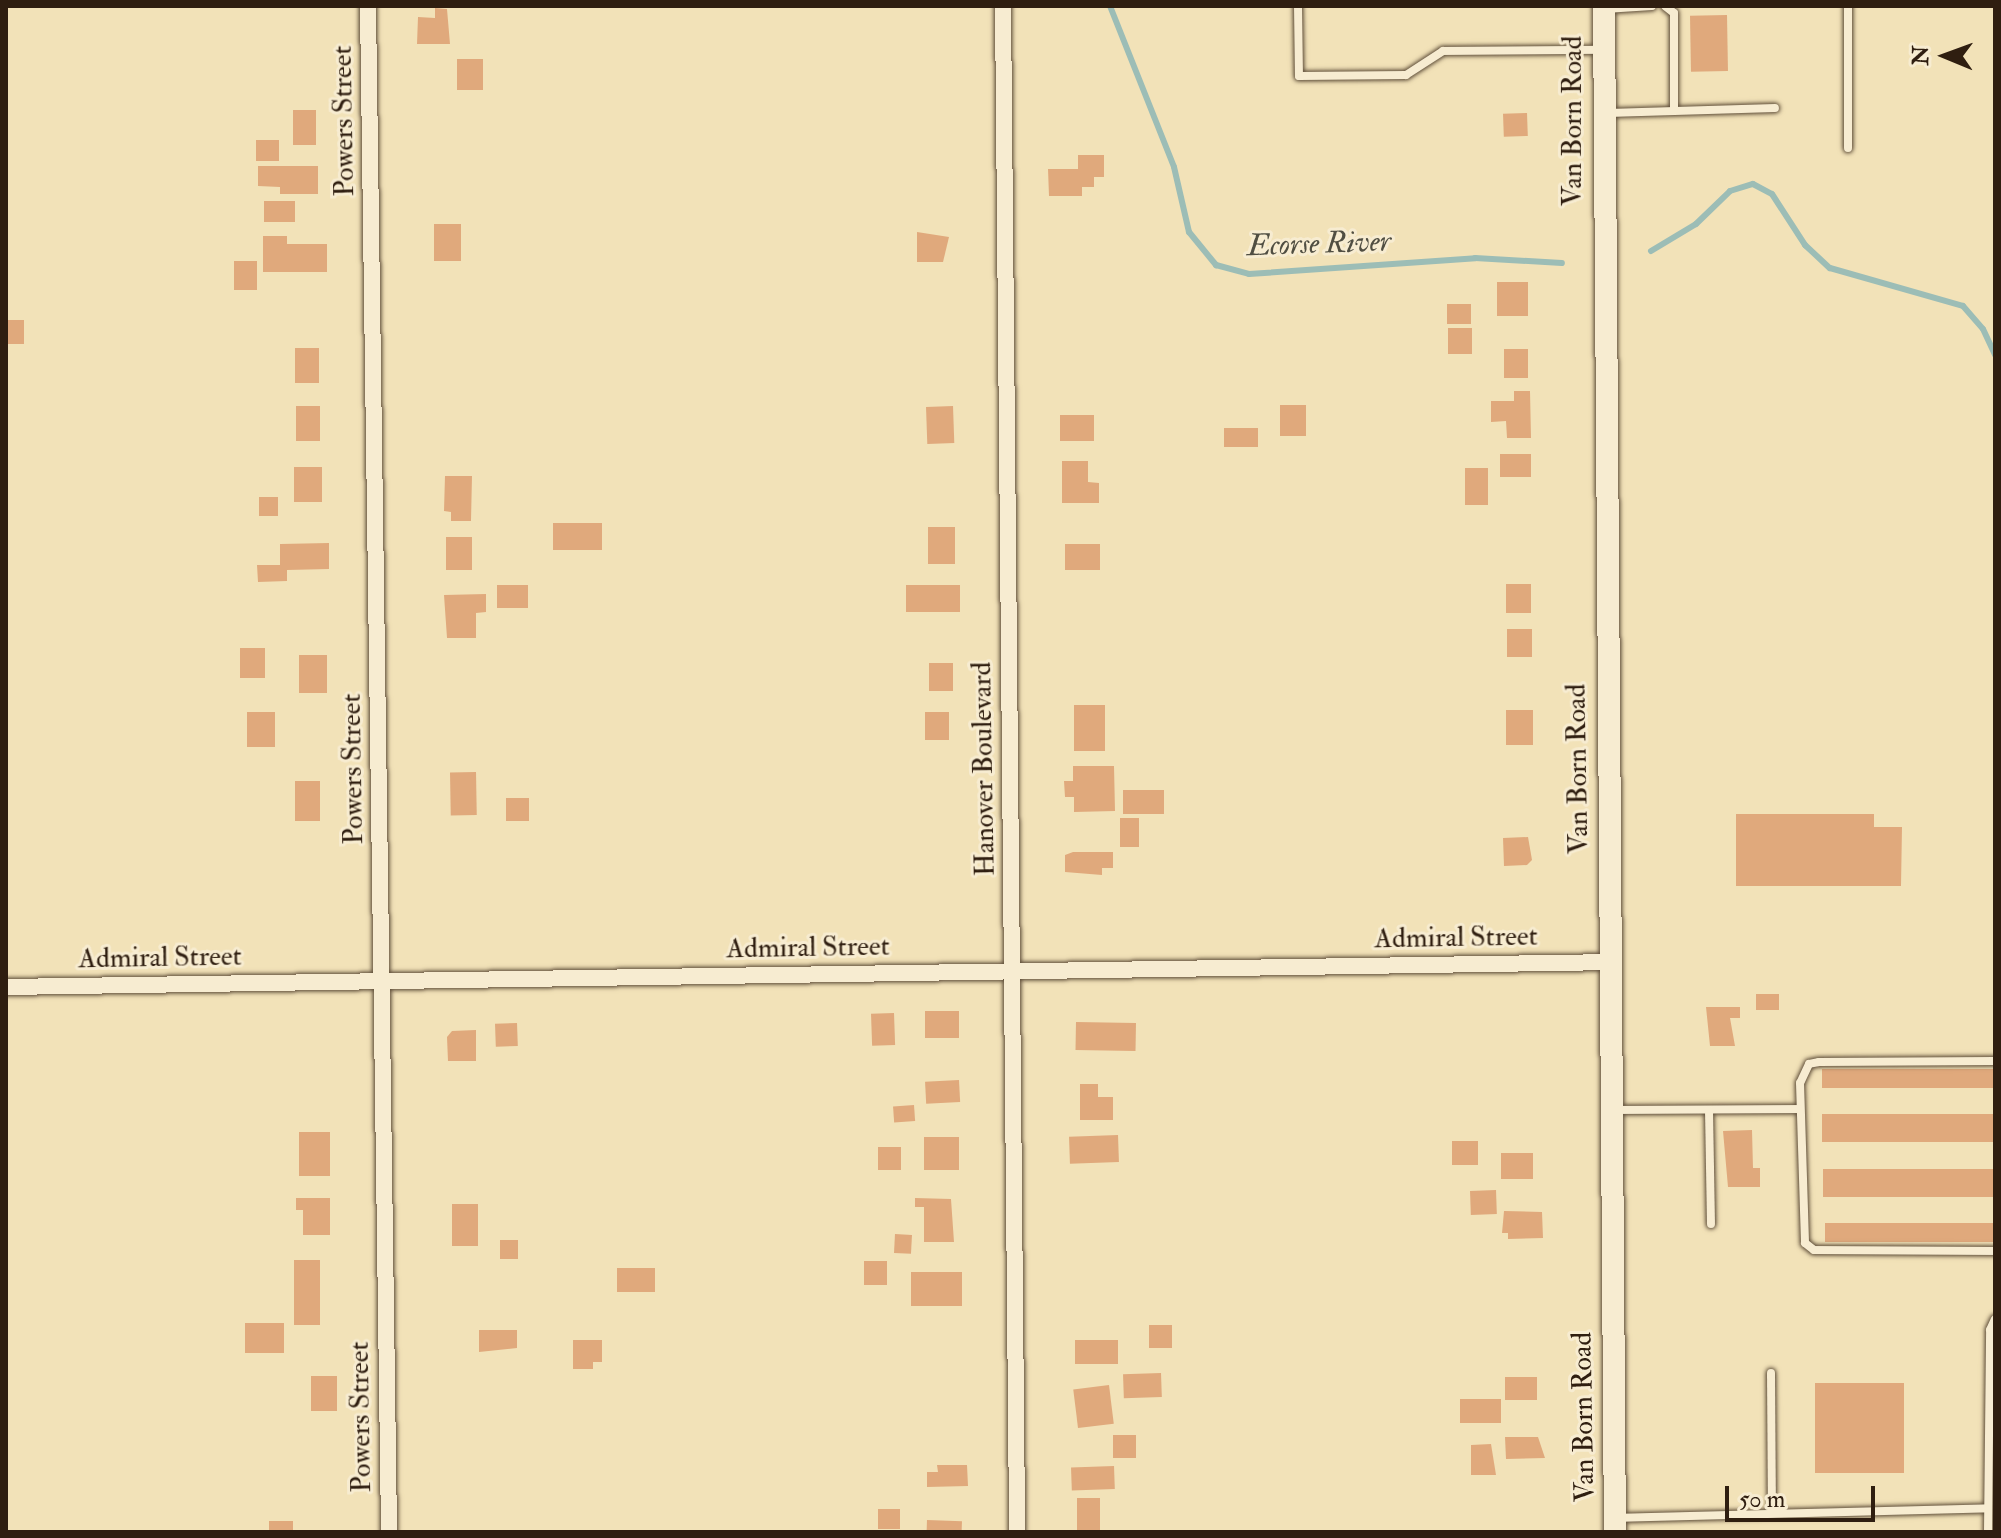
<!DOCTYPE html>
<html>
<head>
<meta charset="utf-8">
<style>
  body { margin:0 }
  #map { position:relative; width:2001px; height:1538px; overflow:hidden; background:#f2e2b8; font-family:"IM FELL Double Pica",serif }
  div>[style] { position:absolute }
  .stream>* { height:6px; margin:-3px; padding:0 3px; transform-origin:3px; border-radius:3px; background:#9cbdb6 }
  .building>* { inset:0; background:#e0a97c; transform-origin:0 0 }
  .roads { filter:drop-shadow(0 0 2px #604f3a) drop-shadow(0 0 2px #604f3a) }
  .service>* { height:8px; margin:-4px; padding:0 4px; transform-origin:4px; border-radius:4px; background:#f7ecd1 }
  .minor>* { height:16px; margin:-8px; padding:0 8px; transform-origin:8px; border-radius:8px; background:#f7ecd1 }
  .secondary>* { height:22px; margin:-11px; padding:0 11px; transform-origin:11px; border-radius:11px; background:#f7ecd1 }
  span { translate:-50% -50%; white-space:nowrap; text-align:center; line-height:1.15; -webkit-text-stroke:6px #f7ecd1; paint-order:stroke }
  .street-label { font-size:28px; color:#2f1e10 }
  .water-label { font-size:30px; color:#504e42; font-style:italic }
  .frame { position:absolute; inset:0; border:8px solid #2f1e10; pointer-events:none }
  .north { position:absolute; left:1905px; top:16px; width:80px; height:80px; -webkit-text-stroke:6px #f7ecd1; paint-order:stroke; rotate:271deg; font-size:22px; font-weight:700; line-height:32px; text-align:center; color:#2f1e10 }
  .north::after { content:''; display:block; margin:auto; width:28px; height:36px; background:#2f1e10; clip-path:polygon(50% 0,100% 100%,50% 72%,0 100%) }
  .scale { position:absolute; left:1725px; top:1486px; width:150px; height:36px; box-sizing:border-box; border:4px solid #2f1e10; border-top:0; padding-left:10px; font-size:24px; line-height:28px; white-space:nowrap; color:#2f1e10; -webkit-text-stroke:6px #f7ecd1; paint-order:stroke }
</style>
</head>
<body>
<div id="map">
  <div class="stream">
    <div style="left:1110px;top:6px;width:173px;rotate:68.3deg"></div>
    <div style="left:1174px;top:167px;width:67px;rotate:77deg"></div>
    <div style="left:1189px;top:232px;width:43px;rotate:50.7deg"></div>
    <div style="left:1216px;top:265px;width:34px;rotate:15deg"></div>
    <div style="left:1249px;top:274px;width:227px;rotate:-4deg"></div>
    <div style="left:1475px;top:258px;width:87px;rotate:3.3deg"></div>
    <div style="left:1651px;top:251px;width:52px;rotate:-31deg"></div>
    <div style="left:1696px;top:224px;width:47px;rotate:-44.1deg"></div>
    <div style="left:1730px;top:191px;width:24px;rotate:-17deg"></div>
    <div style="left:1753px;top:184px;width:21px;rotate:28deg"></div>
    <div style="left:1772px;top:194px;width:61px;rotate:57.1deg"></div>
    <div style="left:1805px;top:245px;width:34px;rotate:43deg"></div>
    <div style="left:1830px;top:268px;width:138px;rotate:15.9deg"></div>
    <div style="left:1963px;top:306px;width:30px;rotate:49deg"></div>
    <div style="left:1983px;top:329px;width:29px;rotate:65deg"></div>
  </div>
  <div class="building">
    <div style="clip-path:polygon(435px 8px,447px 9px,450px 44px,417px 44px,418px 17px,435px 18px)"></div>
    <div style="left:1727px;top:15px;width:56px;height:37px;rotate:89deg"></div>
    <div style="left:457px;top:59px;width:26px;height:31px"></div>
    <div style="left:293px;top:110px;width:23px;height:35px"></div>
    <div style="left:1527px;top:113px;width:23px;height:24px;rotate:88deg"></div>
    <div style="left:256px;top:140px;width:23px;height:21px"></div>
    <div style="clip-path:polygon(1078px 155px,1104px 155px,1104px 177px,1094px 177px,1094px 187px,1082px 187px,1082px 196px,1049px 196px,1048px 169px,1078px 169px)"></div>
    <div style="clip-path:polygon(258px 166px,318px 166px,318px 194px,280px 194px,280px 187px,258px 186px)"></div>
    <div style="left:264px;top:201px;width:31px;height:21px"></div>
    <div style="left:434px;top:224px;width:27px;height:37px"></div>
    <div style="clip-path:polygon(917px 232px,949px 237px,943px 262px,917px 262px)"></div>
    <div style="clip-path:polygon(263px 236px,287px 236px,287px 244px,327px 244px,327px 272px,263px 272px)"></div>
    <div style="left:234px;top:261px;width:23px;height:29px"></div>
    <div style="left:1497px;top:282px;width:31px;height:34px"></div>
    <div style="left:1447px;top:304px;width:24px;height:20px"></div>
    <div style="left:6px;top:320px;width:18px;height:24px"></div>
    <div style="left:1448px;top:328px;width:24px;height:26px"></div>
    <div style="left:295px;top:348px;width:24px;height:35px"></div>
    <div style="left:1504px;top:349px;width:24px;height:29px"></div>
    <div style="clip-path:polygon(1514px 391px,1530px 391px,1531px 438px,1507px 438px,1506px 421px,1491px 422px,1491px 401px,1514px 401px)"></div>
    <div style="left:1280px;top:405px;width:26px;height:31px"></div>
    <div style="left:296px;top:406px;width:24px;height:35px"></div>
    <div style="left:953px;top:406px;width:37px;height:27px;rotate:88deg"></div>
    <div style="left:1060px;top:415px;width:34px;height:26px"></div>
    <div style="left:1224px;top:428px;width:34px;height:19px"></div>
    <div style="left:1500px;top:454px;width:31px;height:23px"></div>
    <div style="clip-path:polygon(1062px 461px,1088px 461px,1088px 482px,1099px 483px,1099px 503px,1062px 503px)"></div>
    <div style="left:294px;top:467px;width:28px;height:35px"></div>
    <div style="left:1488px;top:468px;width:37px;height:23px;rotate:90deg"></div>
    <div style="clip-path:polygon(445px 476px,472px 476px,471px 521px,451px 521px,451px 512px,444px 511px)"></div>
    <div style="left:259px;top:497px;width:19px;height:19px"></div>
    <div style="left:553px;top:523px;width:49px;height:27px"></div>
    <div style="left:928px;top:527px;width:27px;height:37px"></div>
    <div style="left:446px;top:537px;width:26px;height:33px"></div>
    <div style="clip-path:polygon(329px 543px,329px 569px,287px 570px,287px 581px,258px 582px,257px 565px,280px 565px,280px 544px)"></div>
    <div style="left:1065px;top:544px;width:35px;height:26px"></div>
    <div style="left:1531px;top:584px;width:29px;height:25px;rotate:90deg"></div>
    <div style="left:528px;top:585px;width:23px;height:31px;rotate:90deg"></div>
    <div style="left:960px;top:585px;width:27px;height:54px;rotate:90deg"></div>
    <div style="clip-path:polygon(486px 594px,486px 612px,476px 613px,476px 638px,447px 638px,444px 595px)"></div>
    <div style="left:1507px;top:629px;width:25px;height:28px"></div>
    <div style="left:240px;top:648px;width:25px;height:30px"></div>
    <div style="left:299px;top:655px;width:28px;height:38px"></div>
    <div style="left:929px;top:663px;width:24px;height:28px"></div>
    <div style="left:1074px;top:705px;width:31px;height:46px"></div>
    <div style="left:1506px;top:710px;width:27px;height:35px"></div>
    <div style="left:247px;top:712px;width:28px;height:35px"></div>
    <div style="left:949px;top:712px;width:28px;height:24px;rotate:90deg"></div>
    <div style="clip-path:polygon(1073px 766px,1114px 766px,1115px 811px,1074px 812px,1074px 797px,1065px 797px,1064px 781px,1073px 781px)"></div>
    <div style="left:476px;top:772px;width:43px;height:26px;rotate:89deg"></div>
    <div style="left:295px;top:781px;width:25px;height:40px"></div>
    <div style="left:1123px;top:790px;width:41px;height:24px"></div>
    <div style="left:506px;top:798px;width:23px;height:23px"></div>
    <div style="clip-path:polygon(1736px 814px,1874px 814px,1874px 827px,1902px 827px,1901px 886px,1736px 886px)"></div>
    <div style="left:1120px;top:818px;width:19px;height:29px"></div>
    <div style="clip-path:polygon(1528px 837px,1532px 860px,1527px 865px,1504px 866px,1503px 838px)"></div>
    <div style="clip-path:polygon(1073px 852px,1113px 852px,1113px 868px,1102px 868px,1102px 875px,1065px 872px,1065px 855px)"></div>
    <div style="left:1779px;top:994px;width:16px;height:23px;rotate:90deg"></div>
    <div style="clip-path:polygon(1706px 1007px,1740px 1007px,1740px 1018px,1730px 1018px,1735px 1046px,1710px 1046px)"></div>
    <div style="left:925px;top:1011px;width:34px;height:27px"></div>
    <div style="left:894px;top:1013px;width:32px;height:23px;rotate:88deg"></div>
    <div style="left:1076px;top:1022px;width:60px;height:28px;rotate:1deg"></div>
    <div style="left:517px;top:1023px;width:23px;height:22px;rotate:88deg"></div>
    <div style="clip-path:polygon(476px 1030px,476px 1061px,448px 1061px,447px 1037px,452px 1031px)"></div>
    <div style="left:1995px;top:1069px;width:19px;height:173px;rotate:90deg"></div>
    <div style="left:959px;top:1080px;width:22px;height:34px;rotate:87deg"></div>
    <div style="clip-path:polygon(1080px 1084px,1098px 1084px,1098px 1097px,1113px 1097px,1113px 1120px,1080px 1120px)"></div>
    <div style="left:914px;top:1105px;width:16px;height:21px;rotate:86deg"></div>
    <div style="left:1995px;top:1114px;width:28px;height:173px;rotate:90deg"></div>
    <div style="clip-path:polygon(1752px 1130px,1753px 1168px,1760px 1168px,1760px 1187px,1728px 1187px,1723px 1131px)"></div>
    <div style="left:299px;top:1132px;width:31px;height:44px"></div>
    <div style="left:1118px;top:1135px;width:27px;height:49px;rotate:88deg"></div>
    <div style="left:959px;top:1137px;width:33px;height:35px;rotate:90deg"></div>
    <div style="left:1478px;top:1141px;width:24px;height:26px;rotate:90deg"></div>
    <div style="left:878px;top:1147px;width:23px;height:23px"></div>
    <div style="left:1501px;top:1153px;width:32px;height:26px"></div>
    <div style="left:1995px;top:1169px;width:28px;height:172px;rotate:90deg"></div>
    <div style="left:1496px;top:1190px;width:24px;height:26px;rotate:88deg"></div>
    <div style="clip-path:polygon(296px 1198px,330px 1198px,330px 1235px,303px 1235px,303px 1210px,296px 1210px)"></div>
    <div style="clip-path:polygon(915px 1198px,951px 1199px,954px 1242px,924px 1242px,924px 1207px,915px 1207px)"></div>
    <div style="left:452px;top:1204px;width:26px;height:42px"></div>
    <div style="clip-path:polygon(1504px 1211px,1542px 1212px,1543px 1238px,1508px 1239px,1508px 1233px,1502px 1233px)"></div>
    <div style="left:1995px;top:1223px;width:19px;height:170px;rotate:90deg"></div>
    <div style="left:895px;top:1234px;width:17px;height:19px;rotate:3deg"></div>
    <div style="left:500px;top:1240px;width:18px;height:19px"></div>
    <div style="left:294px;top:1260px;width:26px;height:65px"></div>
    <div style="left:864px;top:1261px;width:23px;height:24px"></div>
    <div style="left:617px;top:1268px;width:38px;height:24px"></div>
    <div style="left:911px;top:1272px;width:51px;height:34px"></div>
    <div style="left:284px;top:1323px;width:30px;height:39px;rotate:90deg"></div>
    <div style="left:1149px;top:1325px;width:23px;height:23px"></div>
    <div style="clip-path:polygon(479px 1330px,517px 1330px,517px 1348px,479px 1352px)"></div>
    <div style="clip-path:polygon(573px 1340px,602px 1340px,602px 1362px,593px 1362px,593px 1369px,573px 1369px)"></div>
    <div style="left:1118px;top:1340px;width:24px;height:43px;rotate:90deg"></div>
    <div style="left:1161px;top:1373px;width:24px;height:38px;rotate:88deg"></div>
    <div style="left:311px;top:1376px;width:26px;height:35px"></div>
    <div style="left:1505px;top:1377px;width:32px;height:23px"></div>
    <div style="left:1815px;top:1383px;width:89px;height:90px"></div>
    <div style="left:1109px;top:1385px;width:39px;height:36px;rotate:83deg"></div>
    <div style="left:1460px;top:1399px;width:41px;height:24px"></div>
    <div style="left:1113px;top:1435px;width:23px;height:23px"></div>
    <div style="clip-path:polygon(1505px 1437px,1538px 1437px,1545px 1458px,1506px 1459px)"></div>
    <div style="clip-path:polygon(1491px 1444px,1496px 1475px,1471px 1475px,1471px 1445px)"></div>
    <div style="clip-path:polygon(937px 1465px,967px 1465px,968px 1486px,927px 1487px,927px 1472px,938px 1472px)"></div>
    <div style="left:1114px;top:1466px;width:23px;height:43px;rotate:88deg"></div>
    <div style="left:1077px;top:1498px;width:23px;height:33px"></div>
    <div style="left:878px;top:1509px;width:22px;height:20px"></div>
    <div style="left:927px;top:1520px;width:35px;height:12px;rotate:2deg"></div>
    <div style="left:293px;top:1521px;width:11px;height:24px;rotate:90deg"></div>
  </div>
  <div class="roads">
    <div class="service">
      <div style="left:1298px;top:6px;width:70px;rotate:89.2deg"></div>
      <div style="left:1299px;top:76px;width:107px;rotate:-0.5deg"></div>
      <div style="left:1406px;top:75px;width:44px;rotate:-33deg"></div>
      <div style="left:1443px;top:51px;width:160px;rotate:-0.4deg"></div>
      <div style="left:1665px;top:6px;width:11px;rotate:38deg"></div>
      <div style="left:1674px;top:13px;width:96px;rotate:90deg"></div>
      <div style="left:1605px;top:9px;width:47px;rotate:-3.7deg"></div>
      <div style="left:1608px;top:113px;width:167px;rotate:-1.7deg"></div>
      <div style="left:1848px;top:148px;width:142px;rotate:-90deg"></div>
      <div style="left:1995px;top:1061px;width:176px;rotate:179.7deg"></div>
      <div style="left:1819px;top:1062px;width:10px;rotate:169deg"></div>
      <div style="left:1809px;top:1064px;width:21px;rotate:115deg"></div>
      <div style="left:1800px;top:1083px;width:160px;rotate:88.2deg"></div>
      <div style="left:1805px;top:1243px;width:11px;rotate:38deg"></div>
      <div style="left:1814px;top:1250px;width:181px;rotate:0.3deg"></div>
      <div style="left:1615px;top:1110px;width:185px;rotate:-0.3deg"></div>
      <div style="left:1709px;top:1110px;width:114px;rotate:89deg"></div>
      <div style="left:1771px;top:1373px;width:139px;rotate:89.6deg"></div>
      <div style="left:1616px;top:1518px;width:372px;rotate:-1.5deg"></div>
      <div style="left:1988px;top:1532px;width:202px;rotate:-89.4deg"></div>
      <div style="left:1990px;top:1330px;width:12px;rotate:-66deg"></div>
    </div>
    <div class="minor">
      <div style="left:368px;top:6px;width:1526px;rotate:89.21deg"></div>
      <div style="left:1003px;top:6px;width:1526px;rotate:89.47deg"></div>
      <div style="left:6px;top:987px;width:1604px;rotate:-0.89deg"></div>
    </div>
    <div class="secondary">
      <div style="left:1604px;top:6px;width:1526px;rotate:89.59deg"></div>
    </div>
  </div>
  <div class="street-label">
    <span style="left:344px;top:121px;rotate:-91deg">Powers Street</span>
    <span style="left:1573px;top:121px;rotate:-90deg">Van Born Road</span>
    <span style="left:353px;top:769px;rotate:-91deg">Powers Street</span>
    <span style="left:984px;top:769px;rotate:-91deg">Hanover Boulevard</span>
    <span style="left:1578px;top:769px;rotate:-91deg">Van Born Road</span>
    <span style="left:1456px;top:938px;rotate:-1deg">Admiral Street</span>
    <span style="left:808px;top:948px;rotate:-1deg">Admiral Street</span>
    <span style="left:160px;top:958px;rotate:-1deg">Admiral Street</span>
    <span style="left:361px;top:1417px;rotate:-91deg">Powers Street</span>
    <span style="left:1584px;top:1417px;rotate:-91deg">Van Born Road</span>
  </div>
  <div class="water-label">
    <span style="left:1319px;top:244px;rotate:-2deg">Ecorse River</span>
  </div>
  <div class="frame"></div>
  <div class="north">N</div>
  <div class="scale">50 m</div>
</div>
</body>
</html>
